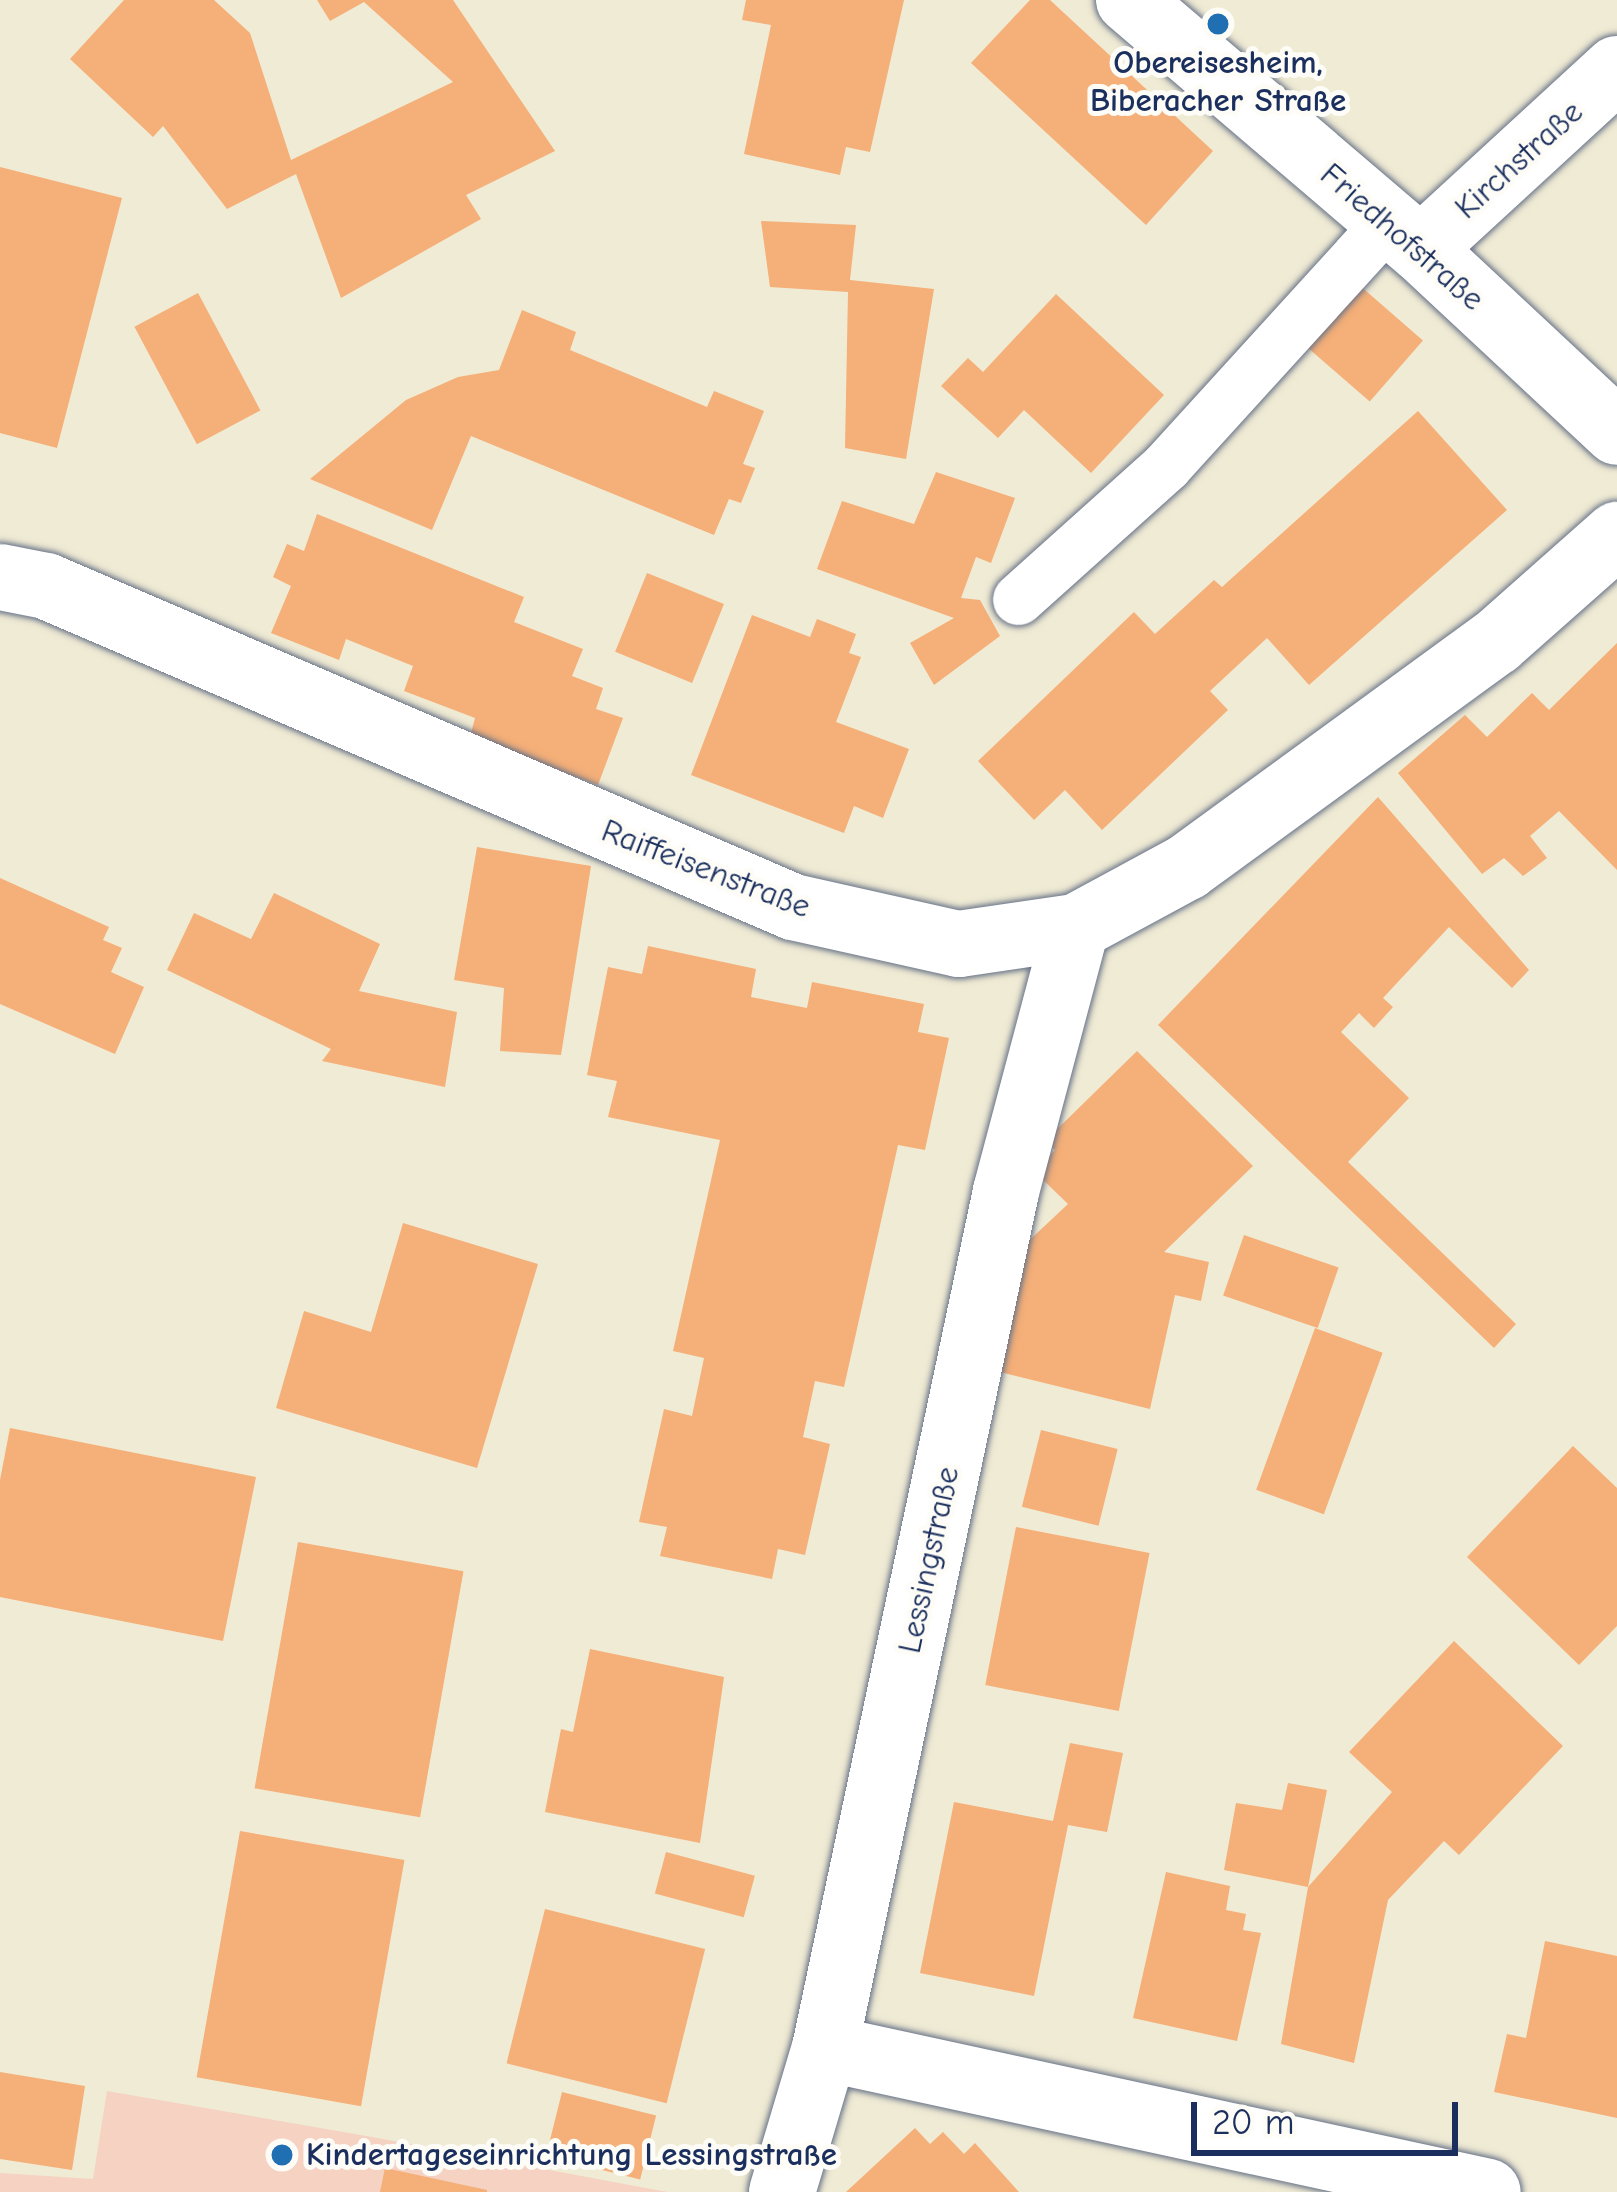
<!DOCTYPE html>
<html>
<head>
<meta charset="utf-8">
<style>
  body { margin:0 }
  #map { position:relative; width:1617px; height:2192px; overflow:hidden; background:#f0ebd4; font-family:"Comic Neue",sans-serif }
  div>[style] { position:absolute }
  .built>* { inset:0; background:#f5d2c2 }
  .building>* { inset:0; background:#f5af78; transform-origin:0 0 }
  .roads { filter:drop-shadow(0 0 3px #667187) drop-shadow(0 0 3px #667187) }
  .lane>* { height:51px; margin:-25.5px; padding:0 25.5px; transform-origin:25.5px; border-radius:25.5px; background:#fff }
  .street>* { height:66px; margin:-33px; padding:0 33px; transform-origin:33px; border-radius:33px; background:#fff }
  .dots>* { width:33px; height:33px; translate:-50% -50%; box-sizing:border-box; border:6px solid #fdfcf7; border-radius:50% }
  span { translate:-50% -50%; white-space:nowrap; text-align:center; line-height:1.15; -webkit-text-stroke:10px #fdfcf7; paint-order:stroke }
  .poi-label { font-size:33px; color:#1b2f5e; font-weight:700 }
  .left { translate:0 -50%; text-align:left }
  .street-label { font-size:33px; color:#1b2f5e }
  .scale { position:absolute; left:1191px; top:2102px; width:267px; height:54px; box-sizing:border-box; border:6px solid #1b2f5e; border-top:0; padding-left:15px; font-size:36px; line-height:42px; white-space:nowrap; color:#1b2f5e; -webkit-text-stroke:9px #fdfcf7; paint-order:stroke }
</style>
</head>
<body>
<div id="map">
  <div class="built">
    <div style="clip-path:polygon(107px 2091px,372px 2137px,667px 2192px,0 2192px,0 2173px,93px 2179px)"></div>
  </div>
  <div class="building">
    <div style="clip-path:polygon(124px 0,214px 0,250px 33px,291px 160px,453px 82px,364px 2px,330px 21px,317px 0,453px 0,555px 151px,466px 195px,481px 219px,341px 298px,296px 174px,227px 209px,163px 126px,153px 137px,70px 59px)"></div>
    <div style="clip-path:polygon(746px 0,904px 0,870px 152px,846px 147px,840px 175px,744px 154px,771px 25px,742px 20px)"></div>
    <div style="clip-path:polygon(1030px 0,1050px 0,1213px 151px,1146px 225px,971px 63px)"></div>
    <div style="clip-path:polygon(0 167px,122px 198px,57px 448px,0 433px)"></div>
    <div style="clip-path:polygon(761px 221px,856px 225px,850px 280px,934px 289px,906px 459px,845px 448px,848px 292px,770px 287px)"></div>
    <div style="left:1358px;top:284px;width:86px;height:81px;rotate:41deg"></div>
    <div style="left:198px;top:293px;width:133px;height:72px;rotate:62deg"></div>
    <div style="clip-path:polygon(1056px 294px,1164px 395px,1091px 473px,1024px 410px,998px 438px,941px 386px,968px 358px,983px 372px)"></div>
    <div style="clip-path:polygon(522px 310px,576px 332px,570px 350px,707px 407px,714px 391px,764px 411px,743px 464px,755px 468px,741px 503px,729px 499px,714px 535px,471px 436px,432px 530px,310px 479px,406px 400px,458px 377px,499px 370px)"></div>
    <div style="clip-path:polygon(1418px 411px,1507px 510px,1309px 685px,1267px 638px,1210px 691px,1228px 710px,1102px 830px,1065px 790px,1034px 820px,978px 761px,1134px 612px,1155px 634px,1214px 580px,1222px 587px)"></div>
    <div style="clip-path:polygon(936px 472px,1015px 498px,991px 563px,976px 557px,961px 598px,980px 600px,1000px 636px,934px 685px,910px 643px,954px 618px,817px 569px,842px 501px,914px 524px)"></div>
    <div style="clip-path:polygon(317px 514px,524px 597px,514px 622px,583px 649px,572px 676px,603px 688px,596px 709px,623px 718px,598px 785px,470px 737px,475px 718px,404px 691px,413px 666px,346px 639px,339px 660px,271px 633px,291px 586px,273px 577px,287px 544px,304px 551px)"></div>
    <div style="left:647px;top:573px;width:83px;height:85px;rotate:22deg"></div>
    <div style="clip-path:polygon(752px 615px,810px 637px,817px 619px,856px 634px,849px 653px,861px 657px,836px 722px,909px 749px,883px 818px,854px 806px,844px 833px,691px 775px)"></div>
    <div style="clip-path:polygon(1617px 643px,1617px 870px,1559px 811px,1530px 836px,1547px 858px,1523px 876px,1504px 858px,1482px 874px,1398px 773px,1465px 715px,1487px 737px,1532px 693px,1549px 710px)"></div>
    <div style="clip-path:polygon(1378px 797px,1529px 970px,1512px 988px,1449px 927px,1383px 998px,1393px 1007px,1374px 1028px,1359px 1013px,1341px 1032px,1409px 1098px,1348px 1162px,1516px 1324px,1494px 1348px,1158px 1025px)"></div>
    <div style="clip-path:polygon(477px 847px,591px 866px,561px 1055px,500px 1051px,504px 988px,454px 980px)"></div>
    <div style="clip-path:polygon(0 878px,109px 927px,103px 940px,122px 948px,111px 972px,144px 987px,115px 1054px,0 1004px)"></div>
    <div style="clip-path:polygon(274px 893px,380px 944px,359px 991px,457px 1012px,445px 1087px,322px 1061px,331px 1049px,167px 970px,194px 913px,251px 939px)"></div>
    <div style="clip-path:polygon(648px 946px,756px 969px,751px 997px,807px 1008px,812px 982px,924px 1004px,918px 1032px,949px 1038px,925px 1150px,898px 1145px,844px 1387px,815px 1381px,803px 1437px,830px 1444px,805px 1555px,778px 1549px,772px 1579px,660px 1556px,667px 1527px,639px 1522px,664px 1409px,692px 1416px,704px 1358px,673px 1351px,720px 1140px,608px 1117px,617px 1081px,587px 1075px,608px 967px,642px 974px)"></div>
    <div style="clip-path:polygon(1137px 1051px,1253px 1166px,1164px 1252px,1209px 1262px,1201px 1301px,1175px 1295px,1150px 1409px,992px 1370px,1019px 1250px,1068px 1204px,1035px 1172px,1055px 1150px,1045px 1141px)"></div>
    <div style="clip-path:polygon(403px 1223px,538px 1264px,477px 1468px,276px 1408px,304px 1311px,371px 1332px)"></div>
    <div style="left:1244px;top:1235px;width:100px;height:64px;rotate:19deg"></div>
    <div style="left:1315px;top:1328px;width:72px;height:172px;rotate:20deg"></div>
    <div style="clip-path:polygon(10px 1428px,256px 1477px,223px 1641px,0 1597px,0 1480px)"></div>
    <div style="left:1041px;top:1430px;width:79px;height:79px;rotate:14deg"></div>
    <div style="clip-path:polygon(1573px 1446px,1617px 1488px,1617px 1626px,1579px 1665px,1467px 1557px)"></div>
    <div style="left:1016px;top:1527px;width:136px;height:161px;rotate:11deg"></div>
    <div style="left:298px;top:1542px;width:168px;height:250px;rotate:10deg"></div>
    <div style="clip-path:polygon(1454px 1641px,1563px 1746px,1459px 1855px,1444px 1841px,1388px 1900px,1354px 2063px,1281px 2044px,1308px 1887px,1392px 1792px,1349px 1752px)"></div>
    <div style="clip-path:polygon(590px 1649px,724px 1677px,700px 1843px,545px 1812px,561px 1729px,573px 1732px)"></div>
    <div style="clip-path:polygon(1070px 1743px,1123px 1753px,1107px 1832px,1068px 1825px,1034px 1996px,920px 1973px,954px 1802px,1053px 1821px)"></div>
    <div style="clip-path:polygon(1288px 1783px,1327px 1790px,1308px 1887px,1224px 1870px,1236px 1803px,1282px 1810px)"></div>
    <div style="left:240px;top:1831px;width:167px;height:250px;rotate:10deg"></div>
    <div style="left:666px;top:1852px;width:92px;height:43px;rotate:15deg"></div>
    <div style="clip-path:polygon(1166px 1872px,1230px 1886px,1226px 1910px,1246px 1914px,1243px 1930px,1261px 1933px,1237px 2041px,1133px 2018px)"></div>
    <div style="left:545px;top:1909px;width:165px;height:159px;rotate:14deg"></div>
    <div style="clip-path:polygon(1545px 1941px,1617px 1956px,1617px 2118px,1494px 2092px,1507px 2034px,1526px 2038px)"></div>
    <div style="clip-path:polygon(0 2072px,85px 2086px,72px 2170px,0 2159px)"></div>
    <div style="left:562px;top:2092px;width:97px;height:66px;rotate:14deg"></div>
    <div style="clip-path:polygon(915px 2128px,930px 2144px,943px 2132px,964px 2154px,975px 2143px,1019px 2192px,846px 2192px)"></div>
    <div style="clip-path:polygon(385px 2168px,487px 2190px,487px 2192px,380px 2192px)"></div>
  </div>
  <div class="roads">
    <div class="lane">
      <div style="left:1018px;top:599px;width:199px;rotate:-41.9deg"></div>
      <div style="left:1166px;top:466px;width:328px;rotate:-47.7deg"></div>
    </div>
    <div class="street">
      <div style="left:1129px;top:0;width:384px;rotate:40.5deg"></div>
      <div style="left:1421px;top:249px;width:268px;rotate:43deg"></div>
      <div style="left:1421px;top:249px;width:266px;rotate:-42.6deg"></div>
      <div style="left:0;top:577px;width:47px;rotate:11.1deg"></div>
      <div style="left:46px;top:586px;width:813px;rotate:23.25deg"></div>
      <div style="left:793px;top:907px;width:170px;rotate:12.6deg"></div>
      <div style="left:959px;top:944px;width:118px;rotate:-8.3deg"></div>
      <div style="left:1076px;top:927px;width:126px;rotate:-28.4deg"></div>
      <div style="left:1187px;top:867px;width:382px;rotate:-36.1deg"></div>
      <div style="left:1496px;top:642px;width:162px;rotate:-41.5deg"></div>
      <div style="left:825px;top:2048px;width:678px;rotate:12.25deg"></div>
      <div style="left:782px;top:2192px;width:150px;rotate:-73.4deg"></div>
      <div style="left:825px;top:2048px;width:876px;rotate:-78.07deg"></div>
      <div style="left:1006px;top:1191px;width:273px;rotate:-75.1deg"></div>
    </div>
  </div>
  <div class="dots">
    <div style="left:1218px;top:24px;background:#1f6fb2"></div>
    <div style="left:282px;top:2155px;background:#1f6fb2"></div>
  </div>
  <div class="poi-label">
    <span style="left:1218px;top:82px">Obereisesheim,<br>Biberacher Straße</span>
    <span class="left" style="left:306px;top:2155px">Kindertageseinrichtung Lessingstraße</span>
  </div>
  <div class="street-label">
    <span style="left:1519px;top:160px;rotate:-42deg">Kirchstraße</span>
    <span style="left:1402px;top:237px;rotate:41deg">Friedhofstraße</span>
    <span style="left:706px;top:869px;rotate:21deg">Raiffeisenstraße</span>
    <span style="left:929px;top:1560px;rotate:-78deg">Lessingstraße</span>
  </div>
  <div class="scale">20 m</div>
</div>
</body>
</html>
